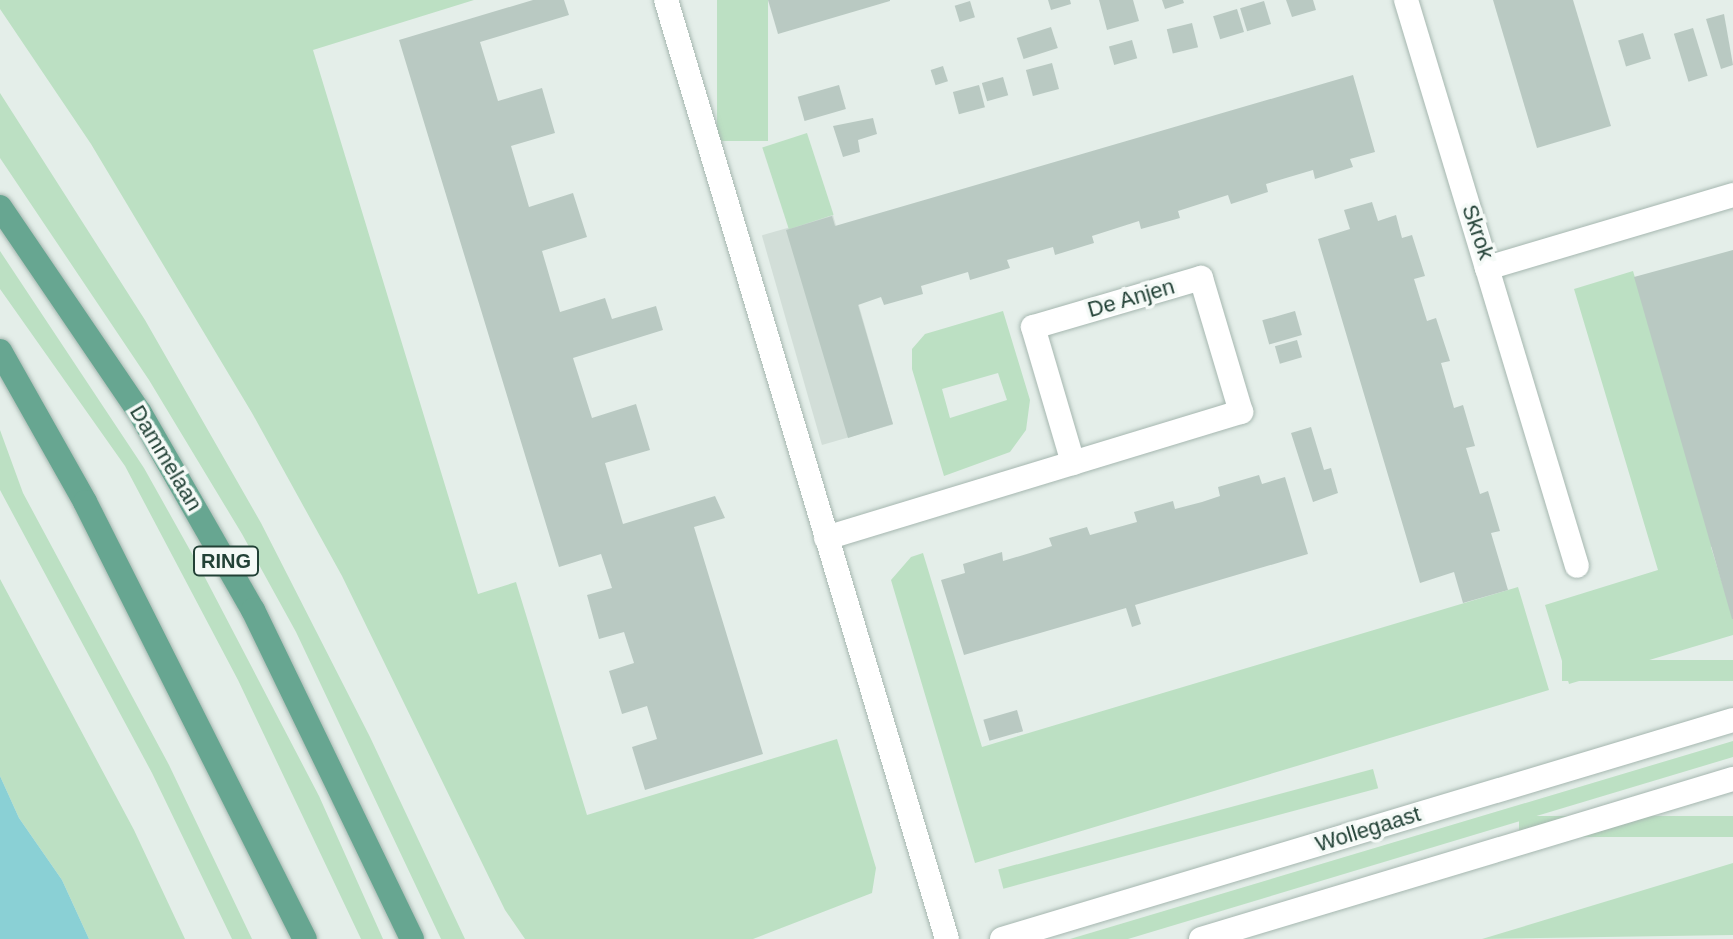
<!DOCTYPE html>
<html>
<head>
<meta charset="utf-8">
<style>
  body { margin:0 }
  #map { position:relative; width:1733px; height:939px; overflow:hidden; background:#e4eee9; font-family:Helvetica,sans-serif }
  div>[style] { position:absolute }
  .built>* { inset:0; background:#d2ded8; transform-origin:0 0 }
  .green>* { inset:0; background:#bce0c3; transform-origin:0 0 }
  .water>* { inset:0; background:#8ad0d5 }
  .building>* { inset:0; background:#b9c9c2; transform-origin:0 0 }
  .roads { filter:drop-shadow(0 0 2px #a6b7b0) drop-shadow(0 0 2px #a6b7b0) }
  .lane>* { height:24px; margin:-12px; padding:0 12px; transform-origin:12px; border-radius:12px; background:#fff }
  .street>* { height:24px; margin:-12px; padding:0 12px; transform-origin:12px; border-radius:12px; background:#fff }
  .secondary>* { height:24px; margin:-12px; padding:0 12px; transform-origin:12px; border-radius:12px; background:#fff }
  .primary>* { height:24px; margin:-12px; padding:0 12px; transform-origin:12px; border-radius:12px; background:#67a691 }
  span { translate:-50% -50%; white-space:nowrap; text-align:center; line-height:1.15; -webkit-text-stroke:7px #f5faf7; paint-order:stroke }
  .shield-label span { padding:2px 6px; background:#f5faf7; border:2px solid; border-radius:6px; -webkit-text-stroke-width:0 }
  .shield-label { font-size:20px; color:#224136; font-weight:700 }
  .street-label { font-size:22px; color:#224136 }
</style>
</head>
<body>
<div id="map">
  <div class="built">
    <div style="left:833px;top:215px;width:218px;height:74px;rotate:74deg"></div>
  </div>
  <div class="green">
    <div style="clip-path:polygon(0 0,474px 0,313px 50px,478px 594px,516px 582px,587px 815px,837px 739px,876px 868px,872px 893px,753px 939px,525px 939px,505px 910px,342px 576px,252px 413px,91px 144px,0 9px)"></div>
    <div style="left:717px;top:0;width:51px;height:141px"></div>
    <div style="clip-path:polygon(0 93px,145px 320px,261px 523px,370px 737px,465px 939px,441px 939px,296px 632px,242px 534px,149px 380px,0 158px)"></div>
    <div style="left:807px;top:133px;width:86px;height:47px;rotate:72deg"></div>
    <div style="clip-path:polygon(0 251px,144px 468px,200px 568px,319px 796px,383px 939px,361px 939px,238px 680px,125px 466px,0 289px)"></div>
    <div style="clip-path:polygon(1633px 271px,1715px 545px,1711px 547px,1733px 618px,1733px 635px,1569px 684px,1545px 605px,1658px 570px,1574px 289px)"></div>
    <div style="clip-path:polygon(evenodd,1003px 311px,1030px 400px,1026px 430px,1010px 452px,944px 476px,912px 369px,912px 349px,925px 334px,1003px 311px,998px 373px,1007px 400px,950px 418px,942px 389px,998px 373px)"></div>
    <div style="clip-path:polygon(0 430px,23px 493px,169px 765px,252px 939px,232px 939px,152px 773px,0 490px)"></div>
    <div style="clip-path:polygon(923px 553px,982px 747px,1518px 587px,1549px 690px,975px 863px,891px 580px,911px 557px)"></div>
    <div style="clip-path:polygon(0 579px,134px 830px,185px 939px,89px 939px,62px 880px,19px 818px,0 776px)"></div>
    <div style="left:1733px;top:660px;width:21px;height:171px;rotate:90deg"></div>
    <div style="clip-path:polygon(1733px 741px,1733px 757px,1128px 939px,1070px 939px)"></div>
    <div style="left:1373px;top:769px;width:20px;height:388px;rotate:75deg"></div>
    <div style="left:1733px;top:816px;width:21px;height:214px;rotate:90deg"></div>
    <div style="clip-path:polygon(1733px 863px,1733px 935px,1482px 939px)"></div>
  </div>
  <div class="water">
    <div style="clip-path:polygon(0 776px,19px 818px,62px 880px,89px 939px,0 939px)"></div>
  </div>
  <div class="building">
    <div style="clip-path:polygon(533px 0,564px 0,569px 15px,480px 42px,498px 101px,542px 88px,555px 133px,511px 146px,529px 207px,573px 193px,587px 237px,542px 251px,560px 312px,605px 298px,612px 319px,656px 306px,663px 330px,573px 358px,592px 418px,636px 404px,650px 450px,605px 463px,623px 524px,715px 496px,725px 518px,694px 527px,763px 754px,645px 790px,632px 747px,657px 739px,647px 706px,622px 714px,609px 671px,634px 663px,624px 632px,599px 639px,587px 595px,612px 588px,601px 554px,559px 567px,399px 40px)"></div>
    <div style="clip-path:polygon(768px 0,890px 0,890px 1px,778px 34px)"></div>
    <div style="clip-path:polygon(1048px 0,1070px 0,1071px 4px,1051px 10px)"></div>
    <div style="clip-path:polygon(1099px 0,1133px 0,1139px 21px,1107px 30px)"></div>
    <div style="clip-path:polygon(1162px 0,1183px 0,1184px 3px,1165px 9px)"></div>
    <div style="clip-path:polygon(1286px 0,1313px 0,1316px 10px,1292px 17px)"></div>
    <div style="clip-path:polygon(1493px 0,1573px 0,1611px 126px,1537px 148px)"></div>
    <div style="left:970px;top:1px;width:17px;height:16px;rotate:73deg"></div>
    <div style="left:1264px;top:1px;width:24px;height:25px;rotate:73deg"></div>
    <div style="left:1237px;top:9px;width:24px;height:25px;rotate:73deg"></div>
    <div style="clip-path:polygon(1724px 14px,1733px 65px,1721px 69px,1706px 19px)"></div>
    <div style="left:1192px;top:23px;width:25px;height:26px;rotate:76deg"></div>
    <div style="left:1051px;top:27px;width:22px;height:36px;rotate:72deg"></div>
    <div style="left:1693px;top:28px;width:50px;height:20px;rotate:73deg"></div>
    <div style="left:1643px;top:33px;width:27px;height:26px;rotate:73deg"></div>
    <div style="left:1132px;top:40px;width:19px;height:24px;rotate:74deg"></div>
    <div style="left:1052px;top:63px;width:27px;height:27px;rotate:75deg"></div>
    <div style="left:943px;top:66px;width:16px;height:13px;rotate:72deg"></div>
    <div style="clip-path:polygon(1353px 75px,1375px 152px,1350px 159px,1353px 167px,1315px 179px,1313px 170px,1266px 184px,1268px 192px,1231px 204px,1228px 195px,1178px 211px,1180px 218px,1141px 229px,1139px 221px,1092px 236px,1094px 243px,1055px 255px,1053px 247px,1007px 260px,1010px 268px,970px 280px,968px 272px,921px 286px,923px 294px,884px 305px,881px 297px,858px 305px,893px 424px,848px 438px,786px 230px,832px 216px,835px 226px)"></div>
    <div style="left:1003px;top:77px;width:19px;height:22px;rotate:74deg"></div>
    <div style="left:839px;top:85px;width:25px;height:43px;rotate:74deg"></div>
    <div style="left:979px;top:85px;width:23px;height:27px;rotate:75deg"></div>
    <div style="clip-path:polygon(873px 118px,877px 134px,858px 140px,860px 152px,843px 157px,833px 126px)"></div>
    <div style="clip-path:polygon(1372px 202px,1378px 221px,1396px 215px,1402px 238px,1412px 235px,1425px 276px,1414px 279px,1427px 321px,1436px 318px,1450px 361px,1441px 363px,1454px 408px,1463px 405px,1475px 446px,1466px 448px,1480px 494px,1488px 491px,1500px 531px,1491px 533px,1508px 590px,1463px 603px,1454px 572px,1420px 583px,1318px 239px,1350px 229px,1344px 210px)"></div>
    <div style="clip-path:polygon(1733px 250px,1733px 619px,1732px 619px,1634px 277px)"></div>
    <div style="left:1295px;top:311px;width:25px;height:34px;rotate:74deg"></div>
    <div style="left:1297px;top:340px;width:18px;height:23px;rotate:74deg"></div>
    <div style="clip-path:polygon(1311px 427px,1324px 470px,1331px 468px,1338px 493px,1313px 502px,1291px 433px)"></div>
    <div style="clip-path:polygon(1259px 475px,1262px 484px,1285px 477px,1308px 554px,1135px 605px,1141px 624px,1132px 627px,1126px 608px,964px 655px,941px 580px,965px 573px,963px 564px,1002px 552px,1003px 561px,1030px 553px,1052px 546px,1049px 538px,1087px 527px,1090px 535px,1137px 522px,1134px 512px,1173px 501px,1175px 509px,1202px 502px,1220px 496px,1218px 487px)"></div>
    <div style="left:1017px;top:710px;width:22px;height:35px;rotate:74deg"></div>
  </div>
  <div class="roads">
    <div class="lane">
      <div style="left:1487px;top:268px;width:311px;rotate:73.2deg"></div>
    </div>
    <div class="street">
      <div style="left:666px;top:0;width:980px;rotate:73.34deg"></div>
      <div style="left:1406px;top:0;width:280px;rotate:73.2deg"></div>
      <div style="left:1487px;top:268px;width:257px;rotate:-16.5deg"></div>
      <div style="left:826px;top:538px;width:434px;rotate:-16.9deg"></div>
      <div style="left:1241px;top:412px;width:140px;rotate:-106.6deg"></div>
      <div style="left:1201px;top:278px;width:175px;rotate:163.7deg"></div>
      <div style="left:1033px;top:327px;width:142px;rotate:73.6deg"></div>
    </div>
    <div class="secondary">
      <div style="left:1002px;top:939px;width:763px;rotate:-16.68deg"></div>
      <div style="left:1201px;top:939px;width:556px;rotate:-16.74deg"></div>
    </div>
    <div class="primary">
      <div style="left:0;top:207px;width:249px;rotate:55.8deg"></div>
      <div style="left:140px;top:413px;width:227px;rotate:60.2deg"></div>
      <div style="left:253px;top:610px;width:365px;rotate:64.2deg"></div>
      <div style="left:0;top:351px;width:173px;rotate:60.6deg"></div>
      <div style="left:85px;top:502px;width:489px;rotate:63.3deg"></div>
    </div>
  </div>
  <div class="shield-label">
    <span style="left:226px;top:561px">RING</span>
  </div>
  <div class="street-label">
    <span style="left:1478px;top:232px;rotate:71deg">Skrok</span>
    <span style="left:1131px;top:298px;rotate:-16deg">De Anjen</span>
    <span style="left:166px;top:458px;rotate:59deg">Dammelaan</span>
    <span style="left:1368px;top:829px;rotate:-17deg">Wollegaast</span>
  </div>
</div>
</body>
</html>
